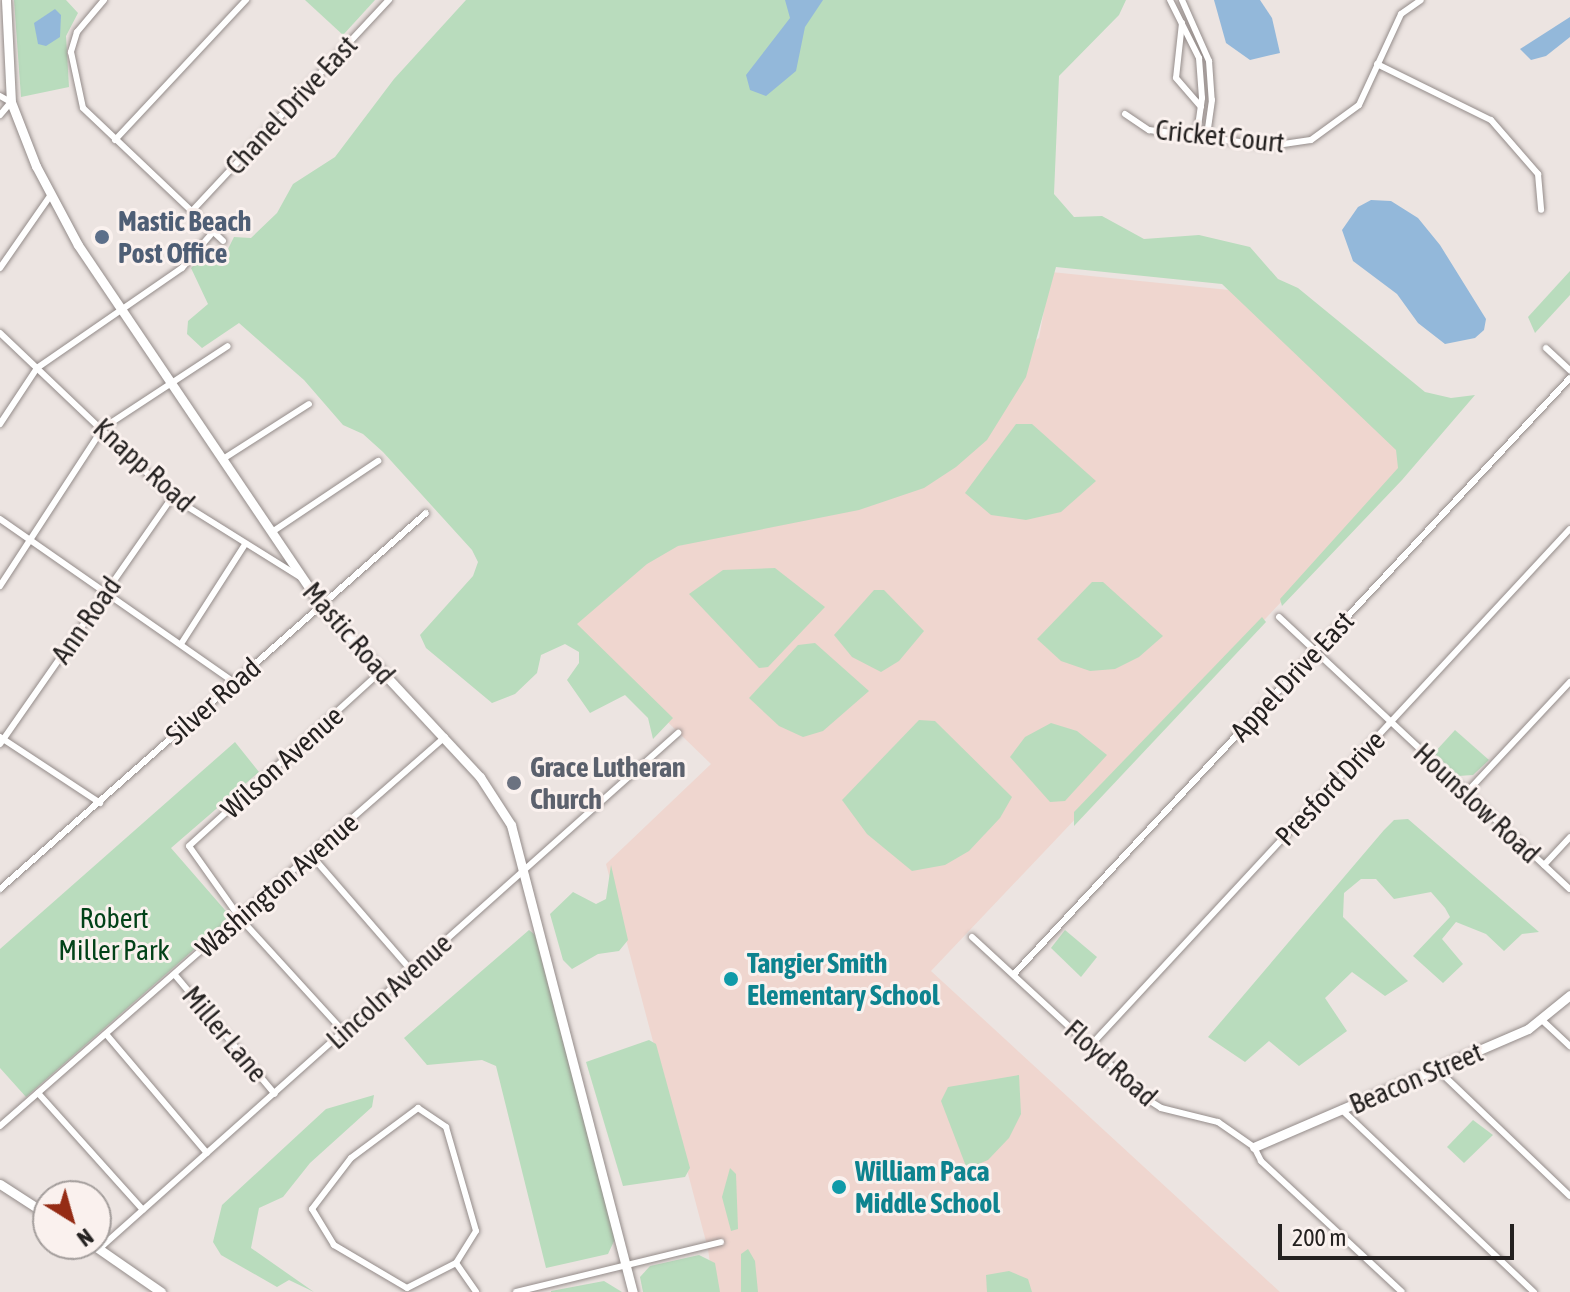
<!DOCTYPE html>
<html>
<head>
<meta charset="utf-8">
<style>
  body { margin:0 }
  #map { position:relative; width:1570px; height:1292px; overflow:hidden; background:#ece4e1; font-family:"Asap Condensed",sans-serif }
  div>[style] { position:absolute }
  .education>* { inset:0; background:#efd6cf }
  .green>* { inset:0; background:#b9dcbd }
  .water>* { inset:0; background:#93b8da }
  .roads { filter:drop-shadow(0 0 2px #948c8a) drop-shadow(0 0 2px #948c8a) }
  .street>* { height:6px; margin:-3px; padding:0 3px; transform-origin:3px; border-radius:3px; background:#fff }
  .secondary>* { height:9px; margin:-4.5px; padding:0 4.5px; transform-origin:4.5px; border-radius:4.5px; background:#fff }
  .dots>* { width:22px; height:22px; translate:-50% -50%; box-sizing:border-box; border:4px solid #faf1ee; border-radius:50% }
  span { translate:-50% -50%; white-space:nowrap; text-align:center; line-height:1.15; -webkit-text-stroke:6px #faf1ee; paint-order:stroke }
  .street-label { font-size:28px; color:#242120 }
  .service-label { font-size:28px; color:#4e5e75; font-weight:700 }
  .left { translate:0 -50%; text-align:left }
  .worship-label { font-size:28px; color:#5b616d; font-weight:700 }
  .park-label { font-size:28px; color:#024218 }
  .culture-label { font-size:28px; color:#0d838f; font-weight:700 }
  .north { position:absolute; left:32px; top:1180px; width:80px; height:80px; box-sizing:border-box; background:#faf1ee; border:2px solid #a49e9c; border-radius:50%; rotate:143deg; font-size:22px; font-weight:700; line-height:32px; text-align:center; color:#242120 }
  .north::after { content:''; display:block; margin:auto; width:28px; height:36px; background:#952c15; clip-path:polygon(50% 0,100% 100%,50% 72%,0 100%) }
  .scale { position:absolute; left:1278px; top:1224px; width:236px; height:36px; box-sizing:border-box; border:4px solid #242120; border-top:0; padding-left:10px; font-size:24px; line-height:28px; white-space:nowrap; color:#242120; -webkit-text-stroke:6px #faf1ee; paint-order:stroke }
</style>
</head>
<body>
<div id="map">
  <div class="education">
    <div style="clip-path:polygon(1051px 272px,1239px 291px,1414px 462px,931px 971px,1280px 1292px,714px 1292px,708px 1249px,606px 864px,711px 764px,558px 616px,665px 549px,768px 524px,1039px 338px)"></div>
  </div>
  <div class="green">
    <div style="clip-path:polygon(14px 0,66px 0,78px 13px,66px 36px,69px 87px,21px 97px)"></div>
    <div style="clip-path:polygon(305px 0,375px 0,343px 35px)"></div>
    <div style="clip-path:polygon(466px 0,1126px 0,1119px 15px,1059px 76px,1054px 194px,1074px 217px,1102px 216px,1144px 239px,1199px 235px,1250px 247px,1278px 279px,1298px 288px,1425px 392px,1451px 398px,1475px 395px,1402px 480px,1282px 606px,1280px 599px,1398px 468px,1396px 450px,1222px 284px,1056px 267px,1026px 377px,987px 440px,956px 467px,924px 488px,859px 510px,678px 546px,647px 564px,577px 624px,673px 718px,653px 739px,648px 718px,625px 695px,590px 713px,567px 680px,579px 663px,579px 652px,565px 644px,541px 655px,537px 673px,515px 694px,492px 703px,426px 648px,420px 635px,473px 576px,478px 562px,472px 550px,383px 452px,363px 434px,343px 425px,304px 380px,239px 323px,202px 348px,187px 334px,188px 321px,208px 304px,191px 268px,204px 255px,226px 253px,234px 237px,251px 238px,277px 213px,293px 184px,335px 157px,394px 79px)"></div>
    <div style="clip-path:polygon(1570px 271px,1570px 295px,1535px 333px,1528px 317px)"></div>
    <div style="clip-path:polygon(1016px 424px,1032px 424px,1096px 481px,1061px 512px,1026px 520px,991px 515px,965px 493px)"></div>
    <div style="clip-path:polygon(775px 568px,825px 607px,768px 667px,759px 668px,689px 594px,723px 570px)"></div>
    <div style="clip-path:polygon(1092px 582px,1103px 582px,1163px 636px,1139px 657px,1115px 669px,1090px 671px,1061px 661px,1037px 639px)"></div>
    <div style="clip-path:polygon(874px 590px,884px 590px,924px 631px,899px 661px,881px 672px,852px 657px,834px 635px)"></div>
    <div style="clip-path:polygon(1262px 617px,1266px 622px,1074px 826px,1074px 812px)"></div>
    <div style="clip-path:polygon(815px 643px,869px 691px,823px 731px,803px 737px,779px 726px,749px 698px,798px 645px)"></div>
    <div style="clip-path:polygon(919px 720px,935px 721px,1012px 797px,1000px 818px,969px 851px,945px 865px,912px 871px,867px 834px,842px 800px)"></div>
    <div style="clip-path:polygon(1051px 723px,1077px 731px,1107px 755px,1065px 801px,1050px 802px,1010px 757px,1025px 737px)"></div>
    <div style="clip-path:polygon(1455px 730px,1489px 760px,1473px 775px,1458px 776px,1434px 753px)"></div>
    <div style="clip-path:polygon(235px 742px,259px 772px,171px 848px,231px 917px,26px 1097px,0 1068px,0 949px)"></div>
    <div style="clip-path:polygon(1408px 819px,1539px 932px,1522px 934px,1504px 951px,1486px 934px,1456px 922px,1442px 939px,1463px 964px,1443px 983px,1413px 956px,1450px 917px,1445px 908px,1431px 892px,1394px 899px,1376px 879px,1361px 879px,1344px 893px,1343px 917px,1408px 981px,1385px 996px,1352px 972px,1325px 998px,1347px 1031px,1299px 1066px,1269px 1041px,1245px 1062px,1208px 1037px,1384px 830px,1394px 820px)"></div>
    <div style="clip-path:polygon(611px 865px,628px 940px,619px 951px,598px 954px,572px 969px,563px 960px,550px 914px,573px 892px,596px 904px,606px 899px)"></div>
    <div style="clip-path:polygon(529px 930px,535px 935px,615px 1239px,608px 1254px,546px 1268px,496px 1066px,482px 1060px,427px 1065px,404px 1038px)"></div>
    <div style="clip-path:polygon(1065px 930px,1097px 957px,1081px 977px,1051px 948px)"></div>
    <div style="clip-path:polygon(649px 1040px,656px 1044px,690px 1168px,685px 1177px,623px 1186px,586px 1062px)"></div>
    <div style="clip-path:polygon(1019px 1075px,1021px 1114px,1009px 1138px,988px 1160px,967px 1169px,941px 1101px,948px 1087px)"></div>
    <div style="clip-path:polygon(374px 1095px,372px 1107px,310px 1163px,283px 1197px,259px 1208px,251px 1248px,314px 1292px,289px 1280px,277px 1287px,221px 1255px,213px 1242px,222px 1205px,326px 1109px)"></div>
    <div style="clip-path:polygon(1473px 1120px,1493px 1135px,1464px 1163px,1447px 1147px)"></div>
    <div style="clip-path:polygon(730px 1168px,736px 1174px,738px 1229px,731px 1231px,722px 1197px)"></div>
    <div style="clip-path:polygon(748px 1249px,755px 1261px,758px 1292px,741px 1292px,741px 1254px)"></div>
    <div style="clip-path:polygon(699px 1255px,715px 1263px,720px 1292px,643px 1292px,640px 1277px,650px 1266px)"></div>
    <div style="clip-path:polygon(1009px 1271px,1028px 1279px,1032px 1292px,987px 1292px,986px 1275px)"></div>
    <div style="clip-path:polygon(604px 1281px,622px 1292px,551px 1292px,551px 1291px)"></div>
  </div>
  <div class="water">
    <div style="clip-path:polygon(785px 0,823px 0,805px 27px,796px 71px,766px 96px,750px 90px,746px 75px,790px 18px)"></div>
    <div style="clip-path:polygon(1260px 0,1272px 18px,1280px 53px,1250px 60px,1226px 43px,1214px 0)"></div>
    <div style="clip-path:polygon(55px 9px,61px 15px,60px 37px,46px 46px,38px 44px,34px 23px)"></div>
    <div style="clip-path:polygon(1570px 17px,1570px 37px,1546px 56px,1531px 60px,1520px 49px)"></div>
    <div style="clip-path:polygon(1371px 200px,1391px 201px,1418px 218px,1440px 245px,1486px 319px,1484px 330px,1475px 338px,1445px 344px,1418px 323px,1397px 294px,1353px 261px,1342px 230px,1358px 207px)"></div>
  </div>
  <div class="roads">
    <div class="street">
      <div style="left:104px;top:0;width:42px;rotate:130.2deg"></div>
      <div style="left:77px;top:32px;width:21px;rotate:107deg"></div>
      <div style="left:71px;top:52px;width:57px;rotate:77.9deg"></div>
      <div style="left:83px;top:108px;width:193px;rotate:43.5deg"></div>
      <div style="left:1170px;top:0;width:65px;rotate:63.4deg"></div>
      <div style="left:1199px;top:58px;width:40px;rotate:85.7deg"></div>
      <div style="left:1202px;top:98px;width:36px;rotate:98deg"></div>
      <div style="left:1182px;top:0;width:67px;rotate:66.1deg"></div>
      <div style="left:1209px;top:61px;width:39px;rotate:86deg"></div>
      <div style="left:1212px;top:100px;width:35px;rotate:98deg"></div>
      <div style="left:1182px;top:23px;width:55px;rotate:96.2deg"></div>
      <div style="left:1176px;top:78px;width:38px;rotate:49deg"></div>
      <div style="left:1377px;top:64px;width:127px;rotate:26.2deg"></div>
      <div style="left:1491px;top:120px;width:72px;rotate:49deg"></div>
      <div style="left:1538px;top:174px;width:36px;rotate:85deg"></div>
      <div style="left:0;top:96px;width:13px;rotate:29deg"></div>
      <div style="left:11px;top:102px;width:17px;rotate:130deg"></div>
      <div style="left:1125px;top:114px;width:29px;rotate:34deg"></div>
      <div style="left:1149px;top:130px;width:122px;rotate:7.5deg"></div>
      <div style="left:1270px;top:146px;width:41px;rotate:-8.3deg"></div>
      <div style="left:1311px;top:140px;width:59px;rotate:-36.1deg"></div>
      <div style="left:1359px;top:105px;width:100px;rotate:-65.2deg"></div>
      <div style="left:1401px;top:14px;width:24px;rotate:-35deg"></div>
      <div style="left:115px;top:140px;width:192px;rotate:-46.9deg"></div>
      <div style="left:192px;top:211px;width:289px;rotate:-47deg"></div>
      <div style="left:0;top:268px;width:88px;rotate:-55.2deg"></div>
      <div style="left:0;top:333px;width:238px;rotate:43.6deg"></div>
      <div style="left:172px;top:497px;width:151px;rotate:32deg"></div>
      <div style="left:1546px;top:348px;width:33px;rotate:43deg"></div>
      <div style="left:0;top:424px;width:67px;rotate:-56.5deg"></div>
      <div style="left:37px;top:368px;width:176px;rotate:-34.6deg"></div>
      <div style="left:182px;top:268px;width:48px;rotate:-49.3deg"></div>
      <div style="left:223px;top:459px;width:102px;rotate:-32.6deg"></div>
      <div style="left:0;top:519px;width:285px;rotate:34.9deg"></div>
      <div style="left:272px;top:532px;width:128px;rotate:-33.8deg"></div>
      <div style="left:0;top:586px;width:189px;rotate:-56.9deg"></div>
      <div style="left:103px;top:428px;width:149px;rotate:-33.3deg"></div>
      <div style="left:1279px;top:617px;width:398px;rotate:43.1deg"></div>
      <div style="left:181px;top:644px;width:117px;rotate:-57.3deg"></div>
      <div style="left:0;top:737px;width:120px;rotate:33.4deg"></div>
      <div style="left:0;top:744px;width:301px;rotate:-55.1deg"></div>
      <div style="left:1466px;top:793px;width:152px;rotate:-46.9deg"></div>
      <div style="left:311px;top:855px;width:154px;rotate:49deg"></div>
      <div style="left:1544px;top:865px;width:38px;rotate:-47deg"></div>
      <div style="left:0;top:889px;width:568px;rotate:-41.43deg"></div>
      <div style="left:972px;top:937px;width:242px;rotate:42.7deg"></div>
      <div style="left:1150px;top:1101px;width:13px;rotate:32deg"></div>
      <div style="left:1161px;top:1108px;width:59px;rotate:13.8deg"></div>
      <div style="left:1218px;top:1122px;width:44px;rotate:34.8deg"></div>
      <div style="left:1254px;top:1147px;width:16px;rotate:63deg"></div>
      <div style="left:1261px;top:1161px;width:192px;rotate:42.9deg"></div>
      <div style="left:1014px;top:974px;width:815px;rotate:-46.99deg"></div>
      <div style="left:175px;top:975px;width:155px;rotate:50deg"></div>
      <div style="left:1543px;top:1021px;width:37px;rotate:43deg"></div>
      <div style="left:344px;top:1032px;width:154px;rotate:-132.4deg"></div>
      <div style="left:240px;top:918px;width:88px;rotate:-125.3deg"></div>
      <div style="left:189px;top:846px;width:258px;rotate:-42.3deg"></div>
      <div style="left:106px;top:1034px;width:156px;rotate:49.7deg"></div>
      <div style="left:1090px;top:1046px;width:705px;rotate:-47.13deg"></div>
      <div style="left:1438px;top:1070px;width:182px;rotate:43.7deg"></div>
      <div style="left:38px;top:1093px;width:157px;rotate:48.1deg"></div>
      <div style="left:418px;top:1108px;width:34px;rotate:34deg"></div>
      <div style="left:446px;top:1127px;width:108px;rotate:73.9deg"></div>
      <div style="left:476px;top:1231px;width:38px;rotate:122deg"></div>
      <div style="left:456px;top:1263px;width:55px;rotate:153deg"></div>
      <div style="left:407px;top:1288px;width:85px;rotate:-149.5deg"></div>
      <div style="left:334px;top:1245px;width:42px;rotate:-121.4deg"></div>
      <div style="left:312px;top:1209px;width:64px;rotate:-52.6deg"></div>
      <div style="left:351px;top:1158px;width:84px;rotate:-36.7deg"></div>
      <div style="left:1341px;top:1109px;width:266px;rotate:43.5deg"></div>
      <div style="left:0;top:1126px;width:591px;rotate:-41.16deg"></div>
      <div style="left:99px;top:1249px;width:776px;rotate:-41.71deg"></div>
      <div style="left:456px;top:1263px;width:35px;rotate:55deg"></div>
      <div style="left:516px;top:1292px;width:211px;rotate:-13.7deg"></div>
    </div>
    <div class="secondary">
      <div style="left:6px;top:0;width:102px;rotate:87.2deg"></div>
      <div style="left:11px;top:102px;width:69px;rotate:68.7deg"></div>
      <div style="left:36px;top:166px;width:89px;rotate:62deg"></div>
      <div style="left:78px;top:245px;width:437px;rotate:56deg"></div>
      <div style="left:322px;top:607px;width:232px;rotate:47.1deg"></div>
      <div style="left:480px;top:777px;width:57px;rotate:57.1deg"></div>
      <div style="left:511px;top:825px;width:483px;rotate:75.4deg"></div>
      <div style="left:1254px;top:1147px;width:298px;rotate:-23.3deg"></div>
      <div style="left:1528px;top:1029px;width:54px;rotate:-39deg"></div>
      <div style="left:0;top:1184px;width:57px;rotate:32.9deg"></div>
      <div style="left:92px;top:1244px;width:84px;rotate:34.8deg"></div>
    </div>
  </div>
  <div class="dots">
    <div style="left:102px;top:237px;background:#5c6f8a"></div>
    <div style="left:514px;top:783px;background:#6b7280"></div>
    <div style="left:731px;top:979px;background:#0f9aa8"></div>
    <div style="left:839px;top:1187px;background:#0f9aa8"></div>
  </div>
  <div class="street-label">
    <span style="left:291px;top:105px;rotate:-47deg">Chanel Drive East</span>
    <span style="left:1220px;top:136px;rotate:6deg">Cricket Court</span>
    <span style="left:144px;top:465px;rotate:42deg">Knapp Road</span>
    <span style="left:86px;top:620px;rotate:-55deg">Ann Road</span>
    <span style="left:349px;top:633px;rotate:49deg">Mastic Road</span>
    <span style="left:1292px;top:676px;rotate:-47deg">Appel Drive East</span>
    <span style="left:213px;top:701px;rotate:-41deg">Silver Road</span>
    <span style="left:282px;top:762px;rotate:-42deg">Wilson Avenue</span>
    <span style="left:1330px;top:788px;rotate:-47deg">Presford Drive</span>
    <span style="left:1477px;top:803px;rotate:43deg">Hounslow Road</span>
    <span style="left:277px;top:885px;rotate:-41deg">Washington Avenue</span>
    <span style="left:389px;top:991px;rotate:-42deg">Lincoln Avenue</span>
    <span style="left:225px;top:1034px;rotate:50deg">Miller Lane</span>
    <span style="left:1111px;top:1063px;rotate:42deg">Floyd Road</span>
    <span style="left:1416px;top:1078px;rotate:-23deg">Beacon Street</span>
  </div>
  <div class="service-label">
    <span class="left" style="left:118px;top:237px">Mastic Beach<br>Post Office</span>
  </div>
  <div class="worship-label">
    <span class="left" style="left:530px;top:783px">Grace Lutheran<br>Church</span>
  </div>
  <div class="park-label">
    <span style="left:114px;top:934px">Robert<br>Miller Park</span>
  </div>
  <div class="culture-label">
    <span class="left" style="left:747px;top:979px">Tangier Smith<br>Elementary School</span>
    <span class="left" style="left:855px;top:1187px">William Paca<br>Middle School</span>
  </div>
  <div class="north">N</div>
  <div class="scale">200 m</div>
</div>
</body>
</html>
